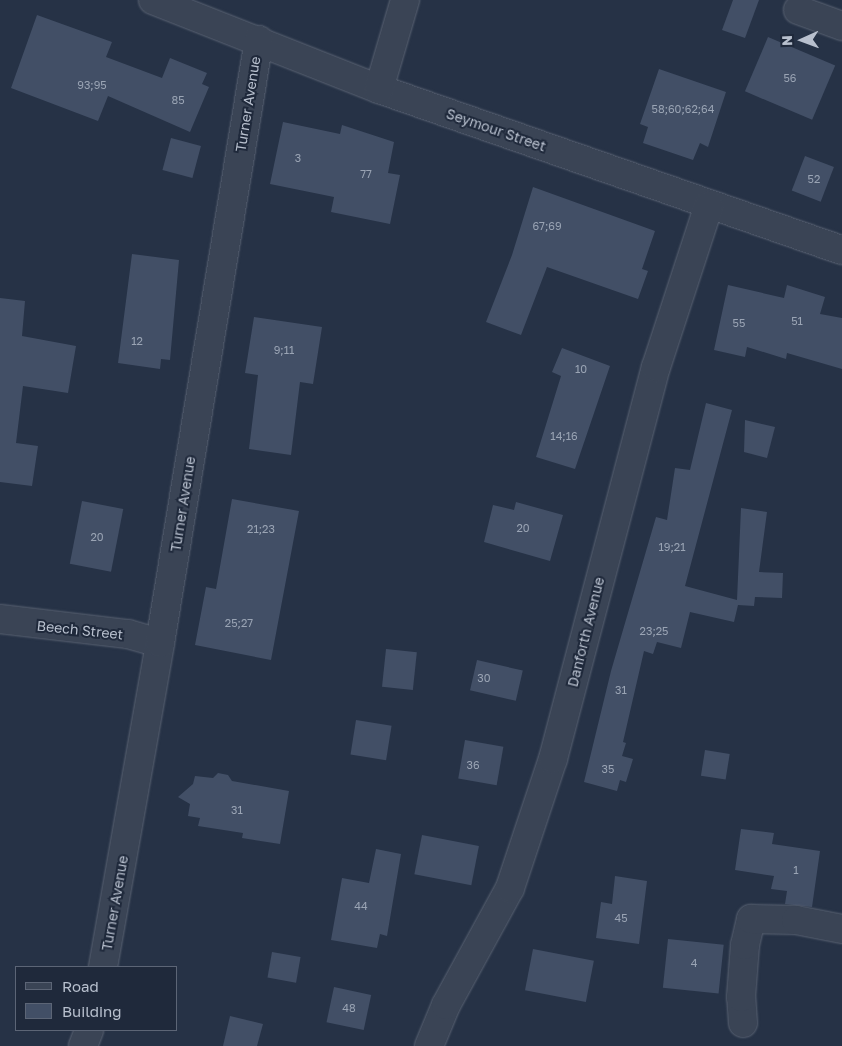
<!DOCTYPE html>
<html>
<head>
<meta charset="utf-8">
<style>
  body { margin:0 }
  #map { position:relative; width:842px; height:1046px; overflow:hidden; background:#263246; font-family:"Golos Text",sans-serif }
  div>[style] { position:absolute }
  .building>* { inset:0; background:#424f66; transform-origin:0 0 }
  .roads { filter:drop-shadow(0 0 1px #596272) drop-shadow(0 0 1px #596272) }
  .minor>* { height:28px; margin:-14px; padding:0 14px; transform-origin:14px; border-radius:14px; background:#3a4455 }
  span { translate:-50% -50%; white-space:nowrap; text-align:center; line-height:1.15; -webkit-text-stroke:4px #1f293b; paint-order:stroke }
  .number-label { font-size:11px; color:#9aa4b4 }
  .number-label span { -webkit-text-stroke-width:0 }
  .street-label { font-size:14px; color:#b8c0ce }
  .legend { position:absolute; left:15px; top:966px; width:162px; height:65px; box-sizing:border-box; background:#1f293b; border:1px solid #5c6576; margin:0; padding:6px 9px; list-style:none; font-size:15px; color:#b8c0ce }
  .legend li { display:flex; align-items:center; gap:10px; height:25px }
  .legend b { width:25px; border:1px solid #5c6576 }
  .north { position:absolute; left:777px; top:15px; width:50px; height:50px; -webkit-text-stroke:4px #1f293b; paint-order:stroke; rotate:268deg; font-size:14px; font-weight:700; line-height:20px; text-align:center; color:#b8c0ce }
  .north::after { content:''; display:block; margin:auto; width:18px; height:22px; background:#b8c0ce; clip-path:polygon(50% 0,100% 100%,50% 72%,0 100%) }
</style>
</head>
<body>
<div id="map">
  <div class="building">
    <div style="clip-path:polygon(733px 0,759px 0,745px 38px,722px 30px)"></div>
    <div style="clip-path:polygon(37px 15px,112px 42px,106px 57px,162px 78px,170px 58px,207px 73px,202px 84px,209px 87px,190px 132px,108px 96px,98px 121px,11px 88px)"></div>
    <div style="left:768px;top:37px;width:73px;height:59px;rotate:23deg"></div>
    <div style="clip-path:polygon(659px 69px,726px 92px,708px 147px,700px 143px,693px 160px,643px 143px,648px 127px,640px 124px)"></div>
    <div style="clip-path:polygon(283px 122px,340px 134px,342px 125px,394px 142px,388px 173px,400px 175px,390px 224px,331px 212px,334px 197px,270px 184px)"></div>
    <div style="left:171px;top:138px;width:31px;height:33px;rotate:15deg"></div>
    <div style="left:805px;top:156px;width:31px;height:37px;rotate:21deg"></div>
    <div style="clip-path:polygon(533px 187px,655px 231px,642px 269px,648px 271px,638px 299px,547px 267px,521px 335px,486px 322px,512px 255px)"></div>
    <div style="clip-path:polygon(132px 254px,179px 260px,170px 360px,161px 359px,160px 369px,118px 363px)"></div>
    <div style="clip-path:polygon(728px 285px,784px 298px,787px 285px,825px 297px,820px 314px,842px 318px,842px 369px,787px 353px,786px 359px,747px 347px,745px 357px,714px 350px)"></div>
    <div style="clip-path:polygon(0 298px,25px 301px,22px 336px,76px 346px,68px 393px,23px 386px,16px 443px,38px 446px,32px 486px,0 482px)"></div>
    <div style="clip-path:polygon(254px 317px,322px 327px,313px 384px,300px 382px,291px 455px,249px 449px,258px 375px,245px 373px)"></div>
    <div style="clip-path:polygon(562px 348px,610px 366px,575px 469px,536px 457px,561px 376px,552px 372px)"></div>
    <div style="clip-path:polygon(706px 403px,732px 410px,685px 586px,737px 600px,741px 508px,767px 512px,759px 572px,783px 573px,782px 598px,755px 597px,754px 606px,738px 605px,734px 622px,690px 612px,681px 648px,657px 642px,653px 654px,644px 651px,623px 742px,626px 743px,622px 756px,633px 759px,626px 782px,620px 780px,617px 791px,584px 782px,611px 671px,656px 517px,667px 520px,675px 468px,690px 470px)"></div>
    <div style="clip-path:polygon(745px 420px,775px 427px,767px 458px,744px 452px)"></div>
    <div style="clip-path:polygon(232px 499px,299px 511px,271px 660px,195px 645px,206px 587px,216px 589px)"></div>
    <div style="left:82px;top:501px;width:42px;height:64px;rotate:11deg"></div>
    <div style="clip-path:polygon(516px 502px,563px 515px,550px 561px,484px 542px,493px 505px,514px 510px)"></div>
    <div style="left:386px;top:649px;width:31px;height:38px;rotate:6deg"></div>
    <div style="left:477px;top:660px;width:47px;height:31px;rotate:13deg"></div>
    <div style="left:356px;top:720px;width:36px;height:35px;rotate:9deg"></div>
    <div style="left:465px;top:740px;width:39px;height:39px;rotate:10deg"></div>
    <div style="left:705px;top:750px;width:25px;height:26px;rotate:9deg"></div>
    <div style="clip-path:polygon(218px 773px,228px 775px,232px 781px,289px 791px,280px 844px,242px 838px,243px 833px,198px 826px,200px 818px,188px 816px,190px 804px,178px 797px,193px 784px,195px 776px,213px 778px)"></div>
    <div style="clip-path:polygon(741px 829px,774px 833px,772px 844px,820px 851px,812px 907px,785px 904px,787px 891px,771px 889px,774px 876px,735px 870px)"></div>
    <div style="left:422px;top:835px;width:58px;height:40px;rotate:11deg"></div>
    <div style="clip-path:polygon(376px 849px,401px 854px,387px 936px,380px 934px,377px 948px,331px 940px,342px 878px,369px 883px)"></div>
    <div style="clip-path:polygon(615px 876px,647px 881px,639px 944px,596px 938px,601px 902px,612px 904px)"></div>
    <div style="left:668px;top:939px;width:56px;height:49px;rotate:6deg"></div>
    <div style="left:533px;top:949px;width:62px;height:42px;rotate:11deg"></div>
    <div style="left:272px;top:952px;width:29px;height:26px;rotate:10deg"></div>
    <div style="left:334px;top:987px;width:38px;height:36px;rotate:12deg"></div>
    <div style="clip-path:polygon(230px 1016px,263px 1024px,257px 1046px,223px 1046px)"></div>
  </div>
  <div class="roads">
    <div class="minor">
      <div style="left:153px;top:0;width:243px;rotate:21.5deg"></div>
      <div style="left:379px;top:89px;width:490px;rotate:19.2deg"></div>
      <div style="left:798px;top:10px;width:47px;rotate:20deg"></div>
      <div style="left:379px;top:89px;width:93px;rotate:-73.7deg"></div>
      <div style="left:0;top:619px;width:129px;rotate:6.7deg"></div>
      <div style="left:128px;top:634px;width:33px;rotate:16deg"></div>
      <div style="left:103px;top:967px;width:329px;rotate:-80deg"></div>
      <div style="left:160px;top:643px;width:611px;rotate:-80.68deg"></div>
      <div style="left:743px;top:1023px;width:26px;rotate:-94deg"></div>
      <div style="left:741px;top:997px;width:52px;rotate:-85.6deg"></div>
      <div style="left:745px;top:945px;width:27px;rotate:-77deg"></div>
      <div style="left:751px;top:919px;width:45px;rotate:1.3deg"></div>
      <div style="left:796px;top:920px;width:47px;rotate:11.1deg"></div>
      <div style="left:83px;top:1046px;width:17px;rotate:-69deg"></div>
      <div style="left:429px;top:1046px;width:44px;rotate:-67.5deg"></div>
      <div style="left:446px;top:1005px;width:133px;rotate:-61.3deg"></div>
      <div style="left:510px;top:888px;width:136px;rotate:-71.6deg"></div>
      <div style="left:553px;top:759px;width:405px;rotate:-75.3deg"></div>
      <div style="left:656px;top:367px;width:170px;rotate:-71.9deg"></div>
    </div>
  </div>
  <div class="number-label">
    <span style="left:790px;top:78px">56</span>
    <span style="left:92px;top:85px">93;95</span>
    <span style="left:178px;top:100px">85</span>
    <span style="left:683px;top:109px">58;60;62;64</span>
    <span style="left:298px;top:158px">3</span>
    <span style="left:366px;top:174px">77</span>
    <span style="left:814px;top:179px">52</span>
    <span style="left:547px;top:226px">67;69</span>
    <span style="left:797px;top:321px">51</span>
    <span style="left:739px;top:323px">55</span>
    <span style="left:137px;top:341px">12</span>
    <span style="left:284px;top:350px">9;11</span>
    <span style="left:581px;top:369px">10</span>
    <span style="left:564px;top:436px">14;16</span>
    <span style="left:523px;top:528px">20</span>
    <span style="left:261px;top:529px">21;23</span>
    <span style="left:97px;top:537px">20</span>
    <span style="left:672px;top:547px">19;21</span>
    <span style="left:239px;top:623px">25;27</span>
    <span style="left:654px;top:631px">23;25</span>
    <span style="left:484px;top:678px">30</span>
    <span style="left:621px;top:690px">31</span>
    <span style="left:473px;top:765px">36</span>
    <span style="left:608px;top:769px">35</span>
    <span style="left:237px;top:810px">31</span>
    <span style="left:796px;top:870px">1</span>
    <span style="left:361px;top:906px">44</span>
    <span style="left:621px;top:918px">45</span>
    <span style="left:694px;top:963px">4</span>
    <span style="left:349px;top:1008px">48</span>
  </div>
  <div class="street-label">
    <span style="left:248px;top:104px;rotate:-81deg">Turner Avenue</span>
    <span style="left:496px;top:130px;rotate:19deg">Seymour Street</span>
    <span style="left:183px;top:504px;rotate:-81deg">Turner Avenue</span>
    <span style="left:80px;top:630px;rotate:6deg">Beech Street</span>
    <span style="left:586px;top:632px;rotate:-76deg">Danforth Avenue</span>
    <span style="left:115px;top:903px;rotate:-80deg">Turner Avenue</span>
  </div>
  <ul class="legend">
  <li><b style="height:6px;background:#3a4455"></b>Road</li>
  <li><b style="height:14px;background:#424f66"></b>Building</li>
  </ul>
  <div class="north">N</div>
</div>
</body>
</html>
